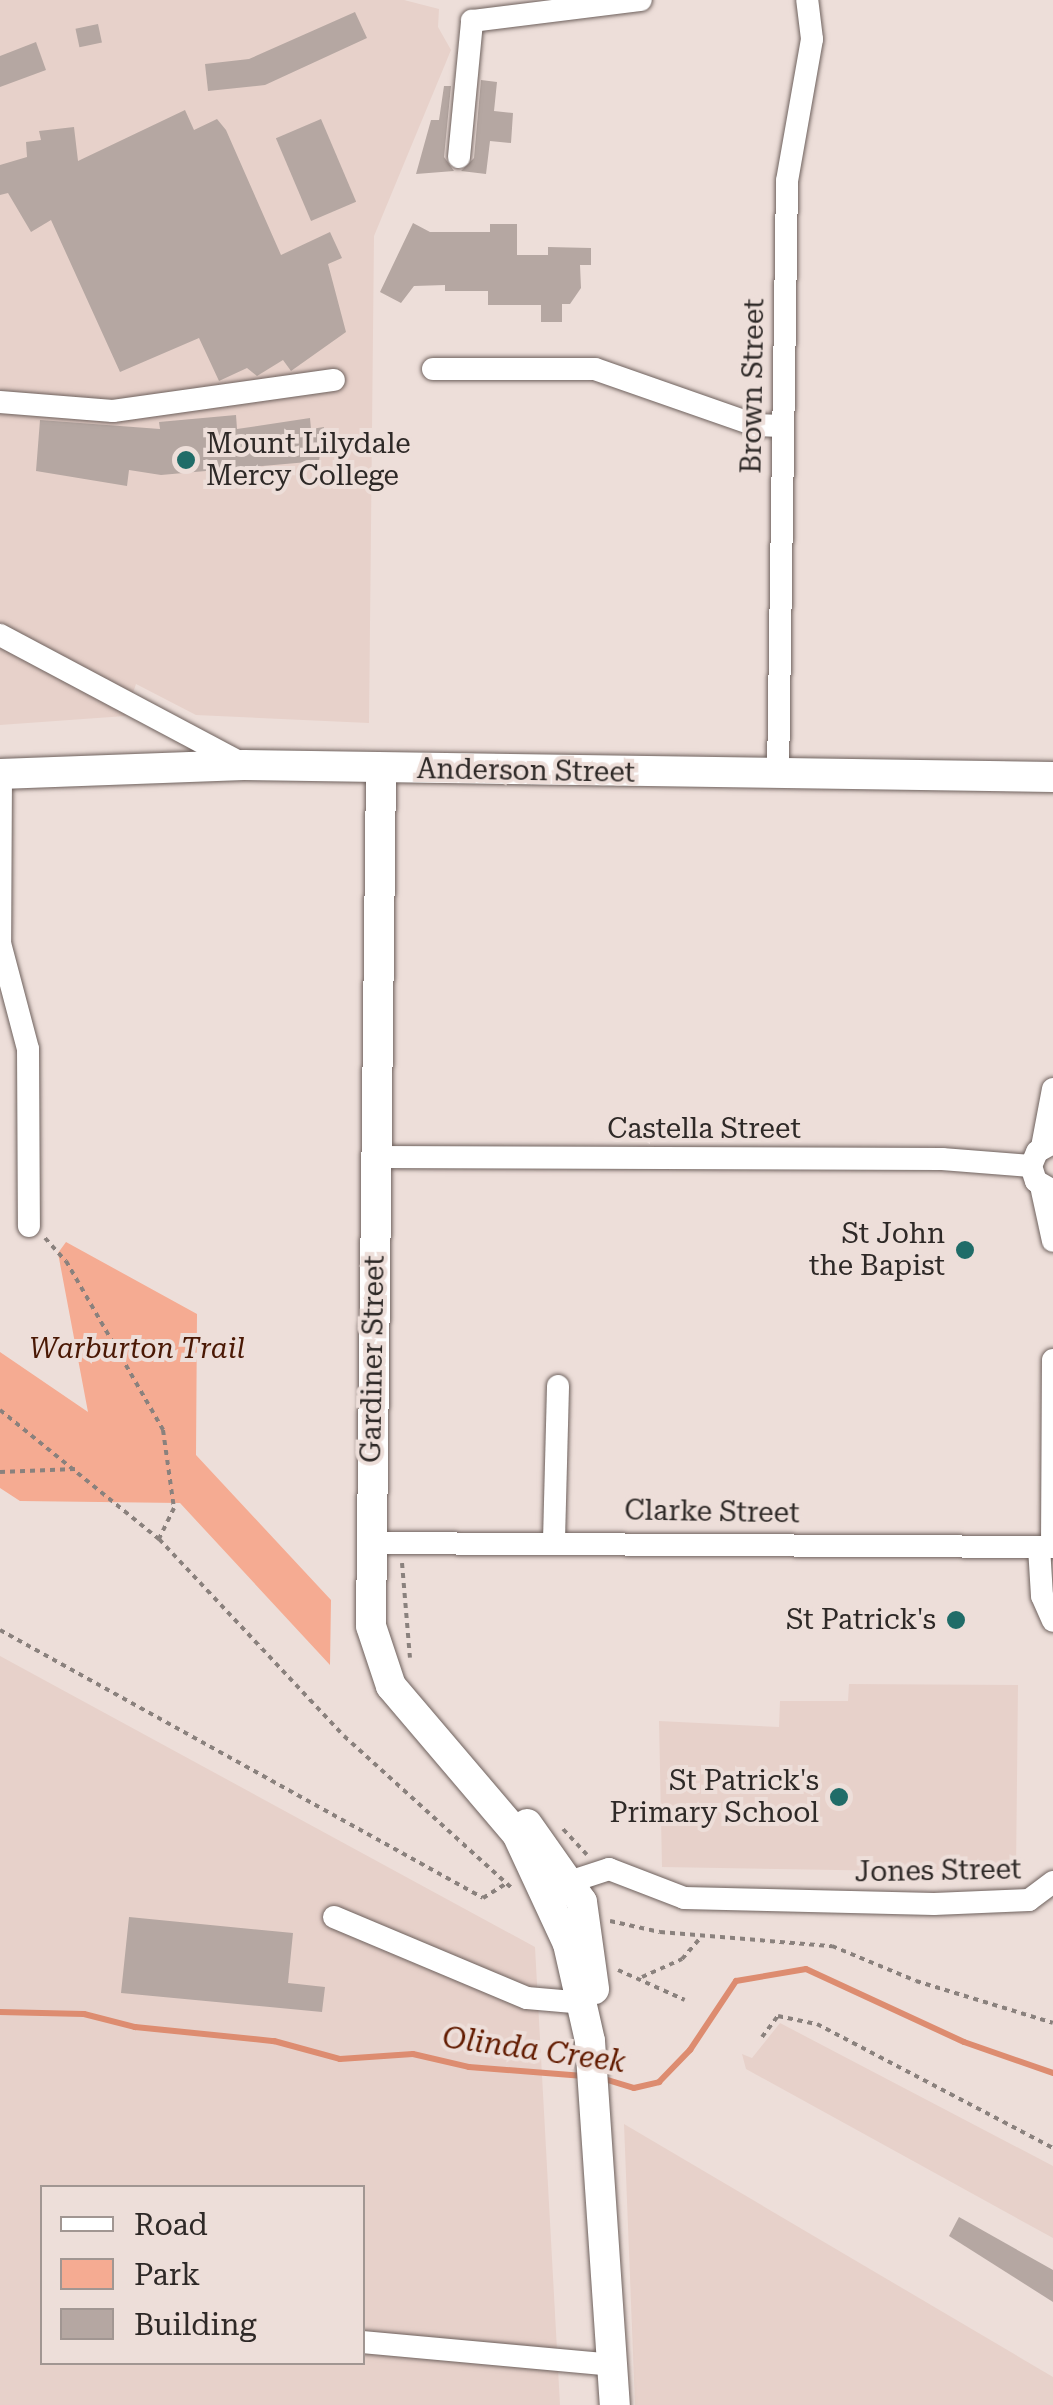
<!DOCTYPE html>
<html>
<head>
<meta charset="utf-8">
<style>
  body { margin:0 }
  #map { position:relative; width:1053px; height:2405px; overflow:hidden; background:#edded9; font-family:"Roboto Serif",serif }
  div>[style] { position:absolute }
  .built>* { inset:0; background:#e7d1ca }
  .green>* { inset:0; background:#f5ab92 }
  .stream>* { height:6px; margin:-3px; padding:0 3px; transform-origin:3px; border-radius:3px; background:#dd8c70 }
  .building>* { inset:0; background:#b5a7a2; transform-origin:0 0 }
  .path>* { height:4px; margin-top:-2px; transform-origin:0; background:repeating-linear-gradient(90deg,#8a817d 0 5px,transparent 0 10px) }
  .roads { filter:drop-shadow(0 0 2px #6e615d) drop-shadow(0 0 2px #6e615d) }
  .minor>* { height:22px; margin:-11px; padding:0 11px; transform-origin:11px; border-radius:11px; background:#fff }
  .major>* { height:30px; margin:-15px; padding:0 15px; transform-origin:15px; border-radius:15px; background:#fff }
  .dots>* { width:28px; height:28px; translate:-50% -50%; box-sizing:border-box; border:5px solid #edded9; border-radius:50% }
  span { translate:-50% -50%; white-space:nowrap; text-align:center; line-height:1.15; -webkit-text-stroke:8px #edded9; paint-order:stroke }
  .street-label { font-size:28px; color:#2e2927 }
  .poi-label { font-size:28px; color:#2e2927 }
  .left { translate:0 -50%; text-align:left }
  .right { translate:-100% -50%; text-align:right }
  .park-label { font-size:28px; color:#4a1804; font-style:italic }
  .water-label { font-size:30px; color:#621b00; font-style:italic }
  .legend { position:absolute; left:40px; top:2185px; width:325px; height:180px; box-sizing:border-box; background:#edded9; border:2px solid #a19692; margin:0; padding:12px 18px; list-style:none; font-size:30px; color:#2e2927 }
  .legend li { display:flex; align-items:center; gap:20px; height:50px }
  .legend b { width:50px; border:2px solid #a19692 }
</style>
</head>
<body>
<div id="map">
  <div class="built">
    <div style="clip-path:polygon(0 0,404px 0,439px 9px,438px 27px,451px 50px,374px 236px,369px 723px,196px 715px,136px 684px,125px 716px,0 725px)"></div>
    <div style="clip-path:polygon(evenodd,0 1656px,535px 1947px,560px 2405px,0 2405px,0 1656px,42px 2188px,362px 2188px,362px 2362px,42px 2362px,42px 2188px)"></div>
    <div style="clip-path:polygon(849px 1684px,1018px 1685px,1016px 1873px,662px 1867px,659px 1721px,779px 1727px,780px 1701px,848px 1701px)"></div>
    <div style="clip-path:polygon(780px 2023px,1053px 2166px,1053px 2238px,746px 2069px,742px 2054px,752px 2058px)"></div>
    <div style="clip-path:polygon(624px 2124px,1053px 2377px,1053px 2405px,635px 2405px)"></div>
  </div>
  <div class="green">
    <div style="clip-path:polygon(66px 1242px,197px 1314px,196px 1455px,331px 1600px,330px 1665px,180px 1503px,20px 1501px,0 1488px,0 1352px,88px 1412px,58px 1253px)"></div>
  </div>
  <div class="stream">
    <div style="left:0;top:2012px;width:84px;rotate:1.4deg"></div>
    <div style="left:84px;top:2014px;width:53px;rotate:14.3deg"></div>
    <div style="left:135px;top:2027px;width:140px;rotate:5.8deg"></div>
    <div style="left:274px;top:2041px;width:68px;rotate:15.3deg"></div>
    <div style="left:340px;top:2059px;width:73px;rotate:-3.9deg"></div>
    <div style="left:413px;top:2054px;width:57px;rotate:13.1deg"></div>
    <div style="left:469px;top:2067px;width:115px;rotate:4.5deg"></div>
    <div style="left:601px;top:2078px;width:34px;rotate:17deg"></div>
    <div style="left:634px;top:2088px;width:26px;rotate:-13deg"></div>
    <div style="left:659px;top:2082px;width:45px;rotate:-45.9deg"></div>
    <div style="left:690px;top:2050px;width:83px;rotate:-56.3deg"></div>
    <div style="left:736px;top:1981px;width:71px;rotate:-9.7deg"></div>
    <div style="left:806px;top:1969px;width:174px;rotate:24.8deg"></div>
    <div style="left:964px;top:2042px;width:94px;rotate:19.2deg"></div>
  </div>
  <div class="building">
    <div style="clip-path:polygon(355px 12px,367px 38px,265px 85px,208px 91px,205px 64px,249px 59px)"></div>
    <div style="left:98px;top:24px;width:19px;height:23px;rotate:78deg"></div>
    <div style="clip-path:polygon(36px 42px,46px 70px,0 87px,0 56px)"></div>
    <div style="clip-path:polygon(481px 80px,497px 82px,494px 111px,513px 113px,511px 143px,490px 141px,486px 174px,461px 171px,474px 158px)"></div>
    <div style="clip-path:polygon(444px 86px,451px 86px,444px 157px,454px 171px,416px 174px,431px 120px,439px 120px)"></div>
    <div style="clip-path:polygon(185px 110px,194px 130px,217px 119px,226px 130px,281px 255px,330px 232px,342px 258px,328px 264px,346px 332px,291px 371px,283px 360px,257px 376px,247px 368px,219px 381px,199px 338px,120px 372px,51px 220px,31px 232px,8px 193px,0 195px,0 165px,27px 157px,26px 142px,41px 140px,39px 131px,74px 127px,78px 161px)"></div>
    <div style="left:321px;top:119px;width:90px;height:49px;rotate:67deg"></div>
    <div style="clip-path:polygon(413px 223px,430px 232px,490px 232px,490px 224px,517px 224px,517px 255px,548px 255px,548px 247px,591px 248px,591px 265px,580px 265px,581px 288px,570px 304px,562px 304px,562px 322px,541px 322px,541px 305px,488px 305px,488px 291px,445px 291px,445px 285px,414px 286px,401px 303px,380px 292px)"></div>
    <div style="clip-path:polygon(236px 415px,237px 429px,310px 418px,311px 429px,324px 427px,319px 461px,161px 475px,129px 470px,127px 486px,36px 471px,40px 420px,160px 429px,159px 422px)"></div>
    <div style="clip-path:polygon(129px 1917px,293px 1933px,288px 1983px,325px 1987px,322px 2012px,121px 1993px)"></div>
    <div style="clip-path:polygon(959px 2217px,1053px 2270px,1053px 2302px,949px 2236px)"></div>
  </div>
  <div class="path">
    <div style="left:45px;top:1238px;width:31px;rotate:48deg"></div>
    <div style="left:66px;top:1261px;width:195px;rotate:60.1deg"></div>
    <div style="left:163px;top:1430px;width:79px;rotate:82deg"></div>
    <div style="left:174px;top:1508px;width:34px;rotate:116deg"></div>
    <div style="left:0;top:1410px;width:205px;rotate:39.1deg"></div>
    <div style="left:159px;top:1539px;width:270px;rotate:46.8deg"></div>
    <div style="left:344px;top:1736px;width:229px;rotate:42.2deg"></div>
    <div style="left:0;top:1472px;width:75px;rotate:-2.3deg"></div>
    <div style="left:402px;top:1563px;width:95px;rotate:85.2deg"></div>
    <div style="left:0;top:1630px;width:552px;rotate:29.02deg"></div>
    <div style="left:483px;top:1898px;width:26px;rotate:-32deg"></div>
    <div style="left:563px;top:1829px;width:35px;rotate:47deg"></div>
    <div style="left:610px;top:1921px;width:51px;rotate:12.4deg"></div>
    <div style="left:660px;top:1932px;width:173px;rotate:4.7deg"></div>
    <div style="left:832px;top:1946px;width:91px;rotate:22.6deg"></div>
    <div style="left:916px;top:1981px;width:143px;rotate:17deg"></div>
    <div style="left:618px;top:1970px;width:73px;rotate:24.1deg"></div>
    <div style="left:642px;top:1977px;width:44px;rotate:-24.2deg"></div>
    <div style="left:682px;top:1959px;width:30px;rotate:-49deg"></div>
    <div style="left:762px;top:2037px;width:26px;rotate:-53deg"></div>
    <div style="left:778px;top:2016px;width:40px;rotate:12deg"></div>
    <div style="left:817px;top:2024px;width:267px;rotate:27.7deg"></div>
  </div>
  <div class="roads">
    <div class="minor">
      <div style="left:459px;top:157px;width:137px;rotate:-84.5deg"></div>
      <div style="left:472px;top:21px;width:170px;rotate:-7.1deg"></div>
      <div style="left:433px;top:369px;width:162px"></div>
      <div style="left:595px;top:369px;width:170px;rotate:19.3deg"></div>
      <div style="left:755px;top:425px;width:27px;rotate:2deg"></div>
      <div style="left:0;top:402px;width:113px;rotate:4.6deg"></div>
      <div style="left:113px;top:411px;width:223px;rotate:-8deg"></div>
      <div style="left:0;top:635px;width:273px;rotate:28deg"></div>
      <div style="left:1px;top:774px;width:169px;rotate:90.3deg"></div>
      <div style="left:0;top:943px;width:110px;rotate:75.2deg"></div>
      <div style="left:28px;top:1049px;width:177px;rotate:89.7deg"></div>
      <div style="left:778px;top:775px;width:594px;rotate:-89.13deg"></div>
      <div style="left:787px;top:181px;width:144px;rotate:-80deg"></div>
      <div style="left:812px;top:39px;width:39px;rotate:-97deg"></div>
      <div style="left:1053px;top:1143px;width:18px;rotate:151deg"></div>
      <div style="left:1037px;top:1152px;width:15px;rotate:113deg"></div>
      <div style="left:1031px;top:1166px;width:16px;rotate:72deg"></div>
      <div style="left:1036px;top:1181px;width:20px;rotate:30deg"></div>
      <div style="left:1042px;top:1147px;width:59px;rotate:-79.3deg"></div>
      <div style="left:376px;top:1157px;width:566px;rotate:0.2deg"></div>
      <div style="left:942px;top:1159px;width:89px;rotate:4.5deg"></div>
      <div style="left:1041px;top:1186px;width:56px;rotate:77.7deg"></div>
      <div style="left:554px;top:1540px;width:154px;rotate:-88.5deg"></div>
      <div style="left:370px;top:1543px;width:683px;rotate:0.34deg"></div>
      <div style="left:1039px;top:1547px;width:49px;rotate:86.5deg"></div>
      <div style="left:1042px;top:1596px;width:27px;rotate:66deg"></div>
      <div style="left:1052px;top:1547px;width:187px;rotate:-89.7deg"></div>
      <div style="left:554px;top:1887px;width:58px;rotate:-18.1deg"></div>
      <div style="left:609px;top:1869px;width:80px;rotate:21.1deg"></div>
      <div style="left:684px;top:1898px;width:250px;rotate:1.4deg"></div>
      <div style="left:934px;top:1904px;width:95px;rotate:-2.4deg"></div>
      <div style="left:1029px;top:1900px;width:30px;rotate:-37deg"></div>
      <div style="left:334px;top:1917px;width:209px;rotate:22.8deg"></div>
      <div style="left:527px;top:1998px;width:58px;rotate:4.9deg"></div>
      <div style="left:362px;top:2342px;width:253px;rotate:5.2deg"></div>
    </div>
    <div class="major">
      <div style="left:381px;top:769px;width:857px;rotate:90.67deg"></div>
      <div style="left:371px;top:1626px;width:63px;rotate:71.6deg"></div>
      <div style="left:391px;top:1686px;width:194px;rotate:49.6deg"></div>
      <div style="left:517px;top:1834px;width:121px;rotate:65.1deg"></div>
      <div style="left:568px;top:1944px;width:99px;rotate:77.2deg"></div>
      <div style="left:590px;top:2041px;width:365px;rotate:86.1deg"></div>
      <div style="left:0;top:774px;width:244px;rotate:-2.1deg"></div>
      <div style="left:244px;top:765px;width:809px;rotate:0.85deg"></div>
      <div style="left:527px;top:1824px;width:95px;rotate:54.8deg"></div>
      <div style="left:582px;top:1902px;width:88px;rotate:82.1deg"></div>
    </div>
  </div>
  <div class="dots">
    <div style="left:186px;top:460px;background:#206c68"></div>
    <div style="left:965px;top:1250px;background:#206c68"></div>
    <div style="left:956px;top:1620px;background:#206c68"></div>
    <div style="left:839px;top:1797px;background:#206c68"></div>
  </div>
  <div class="street-label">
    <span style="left:753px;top:386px;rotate:-89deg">Brown Street</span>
    <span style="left:526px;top:771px;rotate:1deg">Anderson Street</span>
    <span style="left:704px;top:1129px">Castella Street</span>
    <span style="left:373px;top:1359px;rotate:-89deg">Gardiner Street</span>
    <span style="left:712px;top:1512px;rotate:1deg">Clarke Street</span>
    <span style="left:938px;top:1871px;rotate:-1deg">Jones Street</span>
  </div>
  <div class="poi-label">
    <span class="left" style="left:206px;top:460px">Mount Lilydale<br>Mercy College</span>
    <span class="right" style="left:945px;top:1250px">St John<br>the Bapist</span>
    <span class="right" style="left:936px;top:1620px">St Patrick's</span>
    <span class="right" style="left:819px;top:1797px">St Patrick's<br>Primary School</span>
  </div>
  <div class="park-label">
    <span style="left:137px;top:1349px">Warburton Trail</span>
  </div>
  <div class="water-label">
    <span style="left:534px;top:2050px;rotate:8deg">Olinda Creek</span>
  </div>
  <ul class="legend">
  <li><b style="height:12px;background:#fff"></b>Road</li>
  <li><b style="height:28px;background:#f5ab92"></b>Park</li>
  <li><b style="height:28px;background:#b5a7a2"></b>Building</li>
  </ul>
</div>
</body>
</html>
